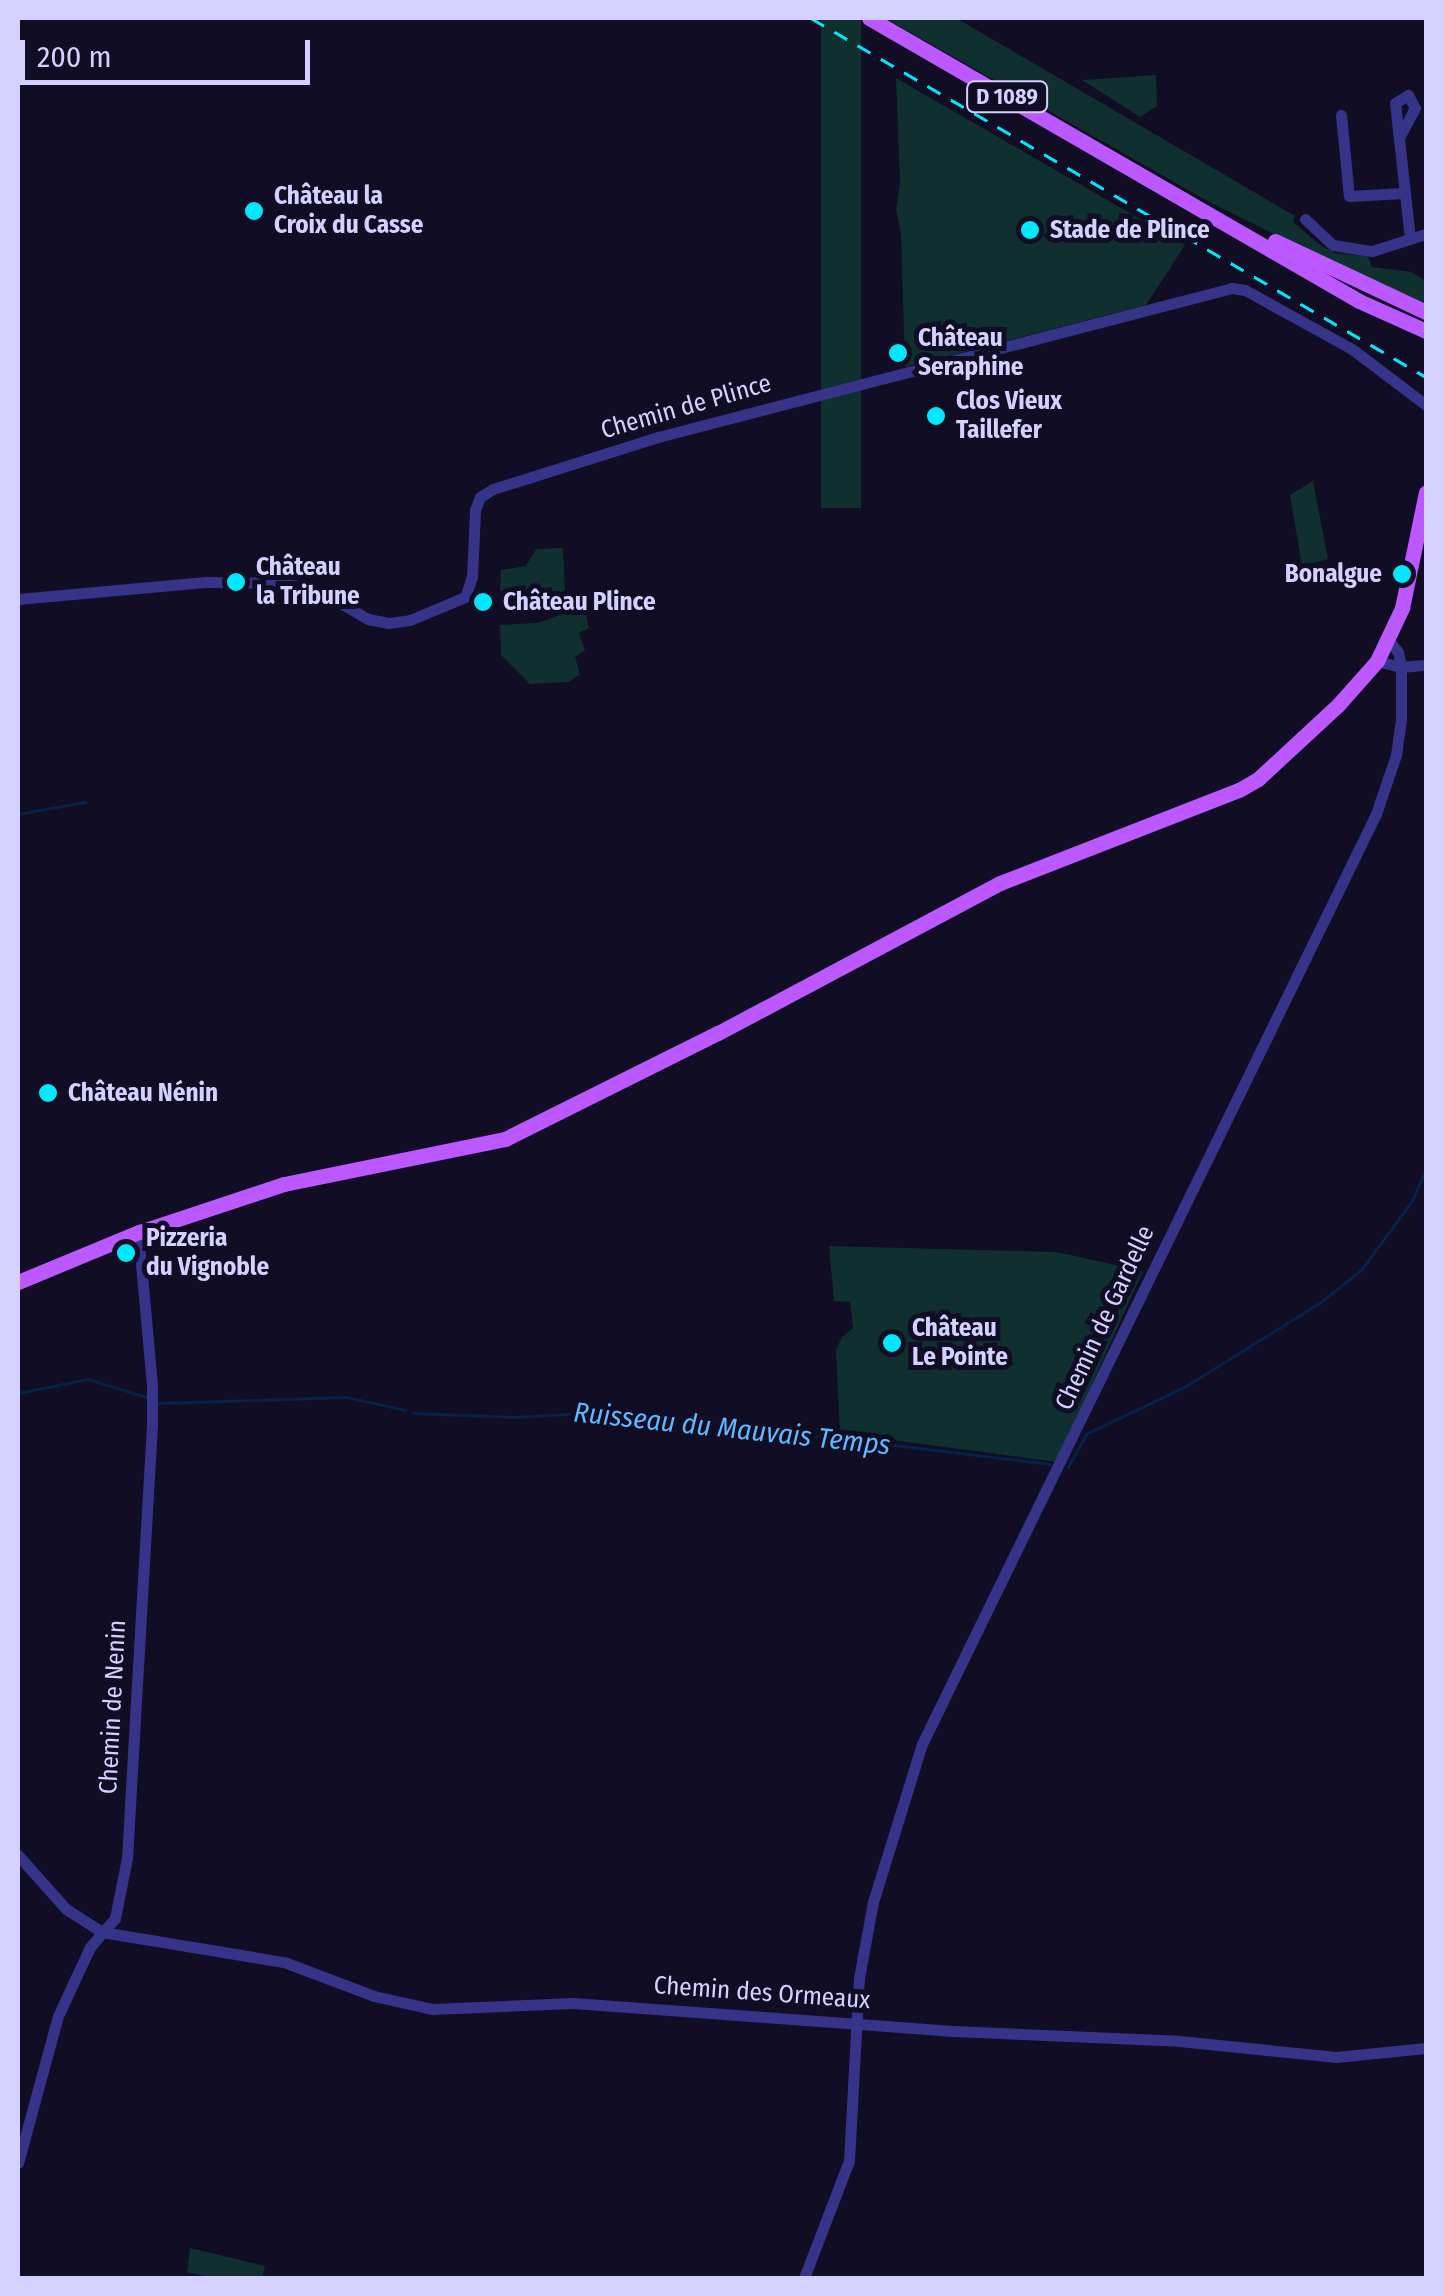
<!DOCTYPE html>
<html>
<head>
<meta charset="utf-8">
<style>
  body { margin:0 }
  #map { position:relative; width:1444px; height:2296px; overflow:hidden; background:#100d25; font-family:"Fira Sans Condensed",sans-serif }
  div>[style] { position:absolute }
  .green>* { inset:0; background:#0f302e; transform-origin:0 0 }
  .stream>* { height:2.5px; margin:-1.25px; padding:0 1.25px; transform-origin:1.25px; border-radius:1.25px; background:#082149 }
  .minor>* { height:11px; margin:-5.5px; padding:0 5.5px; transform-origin:5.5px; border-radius:5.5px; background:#353488 }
  .major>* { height:15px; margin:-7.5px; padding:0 7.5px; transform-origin:7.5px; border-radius:7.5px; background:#bc58ff }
  .rail>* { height:2.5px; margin-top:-1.25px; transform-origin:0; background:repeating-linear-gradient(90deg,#00e9fc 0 15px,transparent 0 27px) }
  .dots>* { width:28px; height:28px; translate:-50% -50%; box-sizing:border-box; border:5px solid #100d25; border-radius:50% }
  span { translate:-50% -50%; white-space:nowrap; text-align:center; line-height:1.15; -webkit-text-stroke:10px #100d25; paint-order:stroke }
  .shield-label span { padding:2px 8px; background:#100d25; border:2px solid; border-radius:8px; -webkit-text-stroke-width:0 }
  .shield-label { font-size:22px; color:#d5d1ff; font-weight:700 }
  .poi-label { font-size:25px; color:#d5d1ff; font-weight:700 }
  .left { translate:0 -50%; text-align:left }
  .right { translate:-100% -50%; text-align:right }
  .street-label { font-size:25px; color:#d5d1ff }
  .water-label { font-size:28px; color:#5fb9ff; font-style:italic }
  .frame { position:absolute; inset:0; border:20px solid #d5d1ff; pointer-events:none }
  .scale { position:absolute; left:20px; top:40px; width:290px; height:45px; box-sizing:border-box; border:5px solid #d5d1ff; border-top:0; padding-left:12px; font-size:30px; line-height:35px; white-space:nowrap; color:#d5d1ff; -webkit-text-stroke:8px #100d25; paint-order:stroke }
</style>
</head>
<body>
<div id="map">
  <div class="green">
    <div style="left:821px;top:18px;width:40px;height:490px"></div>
    <div style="clip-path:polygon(885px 18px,956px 18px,1295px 216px,1293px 222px,1320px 245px,1335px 253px,1368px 256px,1372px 267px,1411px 272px,1426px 281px,1426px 309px,1211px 203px)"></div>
    <div style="clip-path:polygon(1156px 75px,1157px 106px,1140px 117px,1082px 80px)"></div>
    <div style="clip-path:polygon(896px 78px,1185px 245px,1146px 305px,905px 367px,901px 234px,896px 210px,900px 183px)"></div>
    <div style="clip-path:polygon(1313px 481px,1328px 559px,1302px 566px,1290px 495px)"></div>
    <div style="clip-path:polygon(563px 548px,565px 590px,544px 601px,518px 601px,500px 590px,501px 570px,526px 566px,536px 549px)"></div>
    <div style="clip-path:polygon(584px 606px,589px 628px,579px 633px,585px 650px,575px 657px,580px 674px,569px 682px,530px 684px,501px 655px,500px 625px,538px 623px)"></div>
    <div style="clip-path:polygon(829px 1246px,1057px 1252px,1143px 1271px,1057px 1462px,840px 1433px,836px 1350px,842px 1337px,853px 1328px,850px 1302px,834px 1301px)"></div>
    <div style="clip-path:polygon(190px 2248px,265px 2266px,262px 2278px,213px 2278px,187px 2272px)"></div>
  </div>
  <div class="stream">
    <div style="left:18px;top:814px;width:68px;rotate:-10.2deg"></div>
    <div style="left:1426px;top:1006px;width:5px;rotate:90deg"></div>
    <div style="left:18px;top:1393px;width:71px;rotate:-11.3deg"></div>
    <div style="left:88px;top:1379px;width:61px;rotate:17.2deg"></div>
    <div style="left:158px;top:1403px;width:189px;rotate:-1.8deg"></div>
    <div style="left:347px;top:1397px;width:59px;rotate:12.6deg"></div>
    <div style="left:413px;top:1413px;width:102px;rotate:2.2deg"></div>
    <div style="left:515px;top:1417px;width:103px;rotate:-3.3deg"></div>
    <div style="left:618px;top:1411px;width:435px;rotate:7deg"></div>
    <div style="left:1068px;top:1467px;width:38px;rotate:-61deg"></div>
    <div style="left:1086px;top:1434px;width:111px;rotate:-25.6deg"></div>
    <div style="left:1186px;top:1386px;width:159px;rotate:-31.9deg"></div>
    <div style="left:1321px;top:1302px;width:51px;rotate:-38.7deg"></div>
    <div style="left:1361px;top:1270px;width:86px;rotate:-53.5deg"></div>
    <div style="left:1412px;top:1201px;width:36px;rotate:-67deg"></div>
  </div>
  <div class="minor">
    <div style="left:1341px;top:115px;width:81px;rotate:84.4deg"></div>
    <div style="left:1349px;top:196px;width:55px;rotate:-3.1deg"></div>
    <div style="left:1400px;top:136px;width:32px;rotate:-62deg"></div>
    <div style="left:1415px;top:108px;width:15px;rotate:-118deg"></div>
    <div style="left:1408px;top:95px;width:15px;rotate:148deg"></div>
    <div style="left:1395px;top:103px;width:136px;rotate:83.7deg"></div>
    <div style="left:1305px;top:219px;width:38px;rotate:43deg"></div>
    <div style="left:1333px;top:245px;width:39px;rotate:9deg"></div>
    <div style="left:1372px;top:251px;width:57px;rotate:-17.5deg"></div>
    <div style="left:18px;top:599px;width:188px;rotate:-5.2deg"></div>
    <div style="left:205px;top:582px;width:83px;rotate:0.7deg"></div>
    <div style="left:288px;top:583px;width:46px;rotate:18.8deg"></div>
    <div style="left:332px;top:598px;width:42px;rotate:30.3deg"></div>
    <div style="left:368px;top:619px;width:21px;rotate:11deg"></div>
    <div style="left:389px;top:623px;width:21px;rotate:-8deg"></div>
    <div style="left:410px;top:620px;width:60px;rotate:-22.7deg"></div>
    <div style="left:465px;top:597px;width:21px;rotate:-71deg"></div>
    <div style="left:472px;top:577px;width:67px;rotate:-87.4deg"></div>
    <div style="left:475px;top:510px;width:14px;rotate:-69deg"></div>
    <div style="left:480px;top:497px;width:15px;rotate:-32deg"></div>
    <div style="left:493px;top:489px;width:173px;rotate:-17.5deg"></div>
    <div style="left:658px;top:437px;width:593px;rotate:-14.55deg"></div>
    <div style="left:1232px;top:288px;width:13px;rotate:9deg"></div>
    <div style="left:1245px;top:290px;width:122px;rotate:28.9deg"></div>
    <div style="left:1352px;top:349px;width:93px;rotate:37.1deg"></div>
    <div style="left:1377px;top:661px;width:25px;rotate:14deg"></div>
    <div style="left:1401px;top:667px;width:25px;rotate:-5deg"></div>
    <div style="left:18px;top:1855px;width:72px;rotate:48.4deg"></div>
    <div style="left:66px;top:1909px;width:43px;rotate:32.6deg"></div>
    <div style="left:102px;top:1932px;width:184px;rotate:9.4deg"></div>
    <div style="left:284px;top:1962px;width:96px;rotate:20.7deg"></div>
    <div style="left:374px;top:1996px;width:59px;rotate:12.6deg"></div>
    <div style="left:432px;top:2009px;width:141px;rotate:-2.4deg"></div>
    <div style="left:573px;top:2003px;width:381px;rotate:4.2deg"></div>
    <div style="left:953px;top:2031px;width:226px;rotate:2.5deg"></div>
    <div style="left:1179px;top:2041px;width:158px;rotate:5.8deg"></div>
    <div style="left:1336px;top:2057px;width:90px;rotate:-5.7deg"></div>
    <div style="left:18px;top:2163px;width:152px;rotate:-74.8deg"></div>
    <div style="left:58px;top:2016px;width:76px;rotate:-65.1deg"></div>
    <div style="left:90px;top:1947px;width:38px;rotate:-49deg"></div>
    <div style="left:115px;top:1918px;width:61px;rotate:-78.7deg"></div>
    <div style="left:127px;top:1858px;width:433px;rotate:-86.7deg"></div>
    <div style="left:152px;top:1426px;width:41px;rotate:-90deg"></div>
    <div style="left:152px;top:1385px;width:154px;rotate:-95.2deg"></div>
    <div style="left:804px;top:2278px;width:125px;rotate:-69deg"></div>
    <div style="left:849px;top:2161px;width:183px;rotate:-86.9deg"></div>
    <div style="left:859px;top:1978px;width:77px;rotate:-79.6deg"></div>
    <div style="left:873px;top:1902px;width:165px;rotate:-72.8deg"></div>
    <div style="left:922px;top:1744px;width:1035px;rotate:-63.98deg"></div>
    <div style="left:1376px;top:814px;width:62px;rotate:-71.3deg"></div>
    <div style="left:1396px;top:755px;width:37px;rotate:-82deg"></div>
    <div style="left:1401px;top:718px;width:51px;rotate:-90deg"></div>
    <div style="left:1401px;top:667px;width:15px;rotate:-101deg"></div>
    <div style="left:1398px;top:652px;width:14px;rotate:-129deg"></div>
  </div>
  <div class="major">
    <div style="left:869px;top:18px;width:566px;rotate:30.01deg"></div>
    <div style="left:1359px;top:301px;width:73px;rotate:24.1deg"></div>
    <div style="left:1275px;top:241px;width:167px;rotate:25.2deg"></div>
    <div style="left:18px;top:1282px;width:131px;rotate:-22.5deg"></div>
    <div style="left:139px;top:1232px;width:153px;rotate:-18.3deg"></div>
    <div style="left:284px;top:1184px;width:226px;rotate:-11.5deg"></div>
    <div style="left:505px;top:1139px;width:238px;rotate:-26.5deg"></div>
    <div style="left:718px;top:1033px;width:319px;rotate:-28deg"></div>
    <div style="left:1000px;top:883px;width:256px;rotate:-21.3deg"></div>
    <div style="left:1239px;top:790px;width:22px;rotate:-30deg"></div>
    <div style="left:1258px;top:779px;width:109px;rotate:-42.8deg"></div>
    <div style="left:1338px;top:705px;width:59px;rotate:-48.4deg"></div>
    <div style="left:1377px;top:661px;width:59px;rotate:-64.7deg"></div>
    <div style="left:1402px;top:608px;width:118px;rotate:-78.3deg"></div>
  </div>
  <div class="rail">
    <div style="left:811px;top:18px;width:712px;rotate:30.27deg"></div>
  </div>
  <div class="dots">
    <div style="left:254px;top:211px;background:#00e9fc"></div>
    <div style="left:1030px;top:230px;background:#00e9fc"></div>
    <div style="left:898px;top:353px;background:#00e9fc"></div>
    <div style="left:936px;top:416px;background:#00e9fc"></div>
    <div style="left:1402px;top:574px;background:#00e9fc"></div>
    <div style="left:236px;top:582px;background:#00e9fc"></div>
    <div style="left:483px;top:602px;background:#00e9fc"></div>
    <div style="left:48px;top:1093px;background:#00e9fc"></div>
    <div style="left:126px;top:1253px;background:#00e9fc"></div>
    <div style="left:892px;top:1343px;background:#00e9fc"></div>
  </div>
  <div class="shield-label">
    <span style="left:1007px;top:97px">D 1089</span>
  </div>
  <div class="poi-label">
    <span class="left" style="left:274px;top:211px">Château la<br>Croix du Casse</span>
    <span class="left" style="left:1050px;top:230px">Stade de Plince</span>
    <span class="left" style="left:918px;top:353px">Château<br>Seraphine</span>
    <span class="left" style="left:956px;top:416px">Clos Vieux<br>Taillefer</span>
    <span class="left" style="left:256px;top:582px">Château<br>la Tribune</span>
    <span class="right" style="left:1382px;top:574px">Bonalgue</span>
    <span class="left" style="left:503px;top:602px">Château Plince</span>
    <span class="left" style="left:68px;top:1093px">Château Nénin</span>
    <span class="left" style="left:146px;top:1253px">Pizzeria<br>du Vignoble</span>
    <span class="left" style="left:912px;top:1343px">Château<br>Le Pointe</span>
  </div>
  <div class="street-label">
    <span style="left:686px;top:407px;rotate:-16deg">Chemin de Plince</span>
    <span style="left:1105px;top:1318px;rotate:-65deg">Chemin de Gardelle</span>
    <span style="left:113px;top:1707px;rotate:-87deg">Chemin de Nenin</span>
    <span style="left:762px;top:1993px;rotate:4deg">Chemin des Ormeaux</span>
  </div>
  <div class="water-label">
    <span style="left:732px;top:1429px;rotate:6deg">Ruisseau du Mauvais Temps</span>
  </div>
  <div class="frame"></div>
  <div class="scale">200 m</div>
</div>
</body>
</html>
